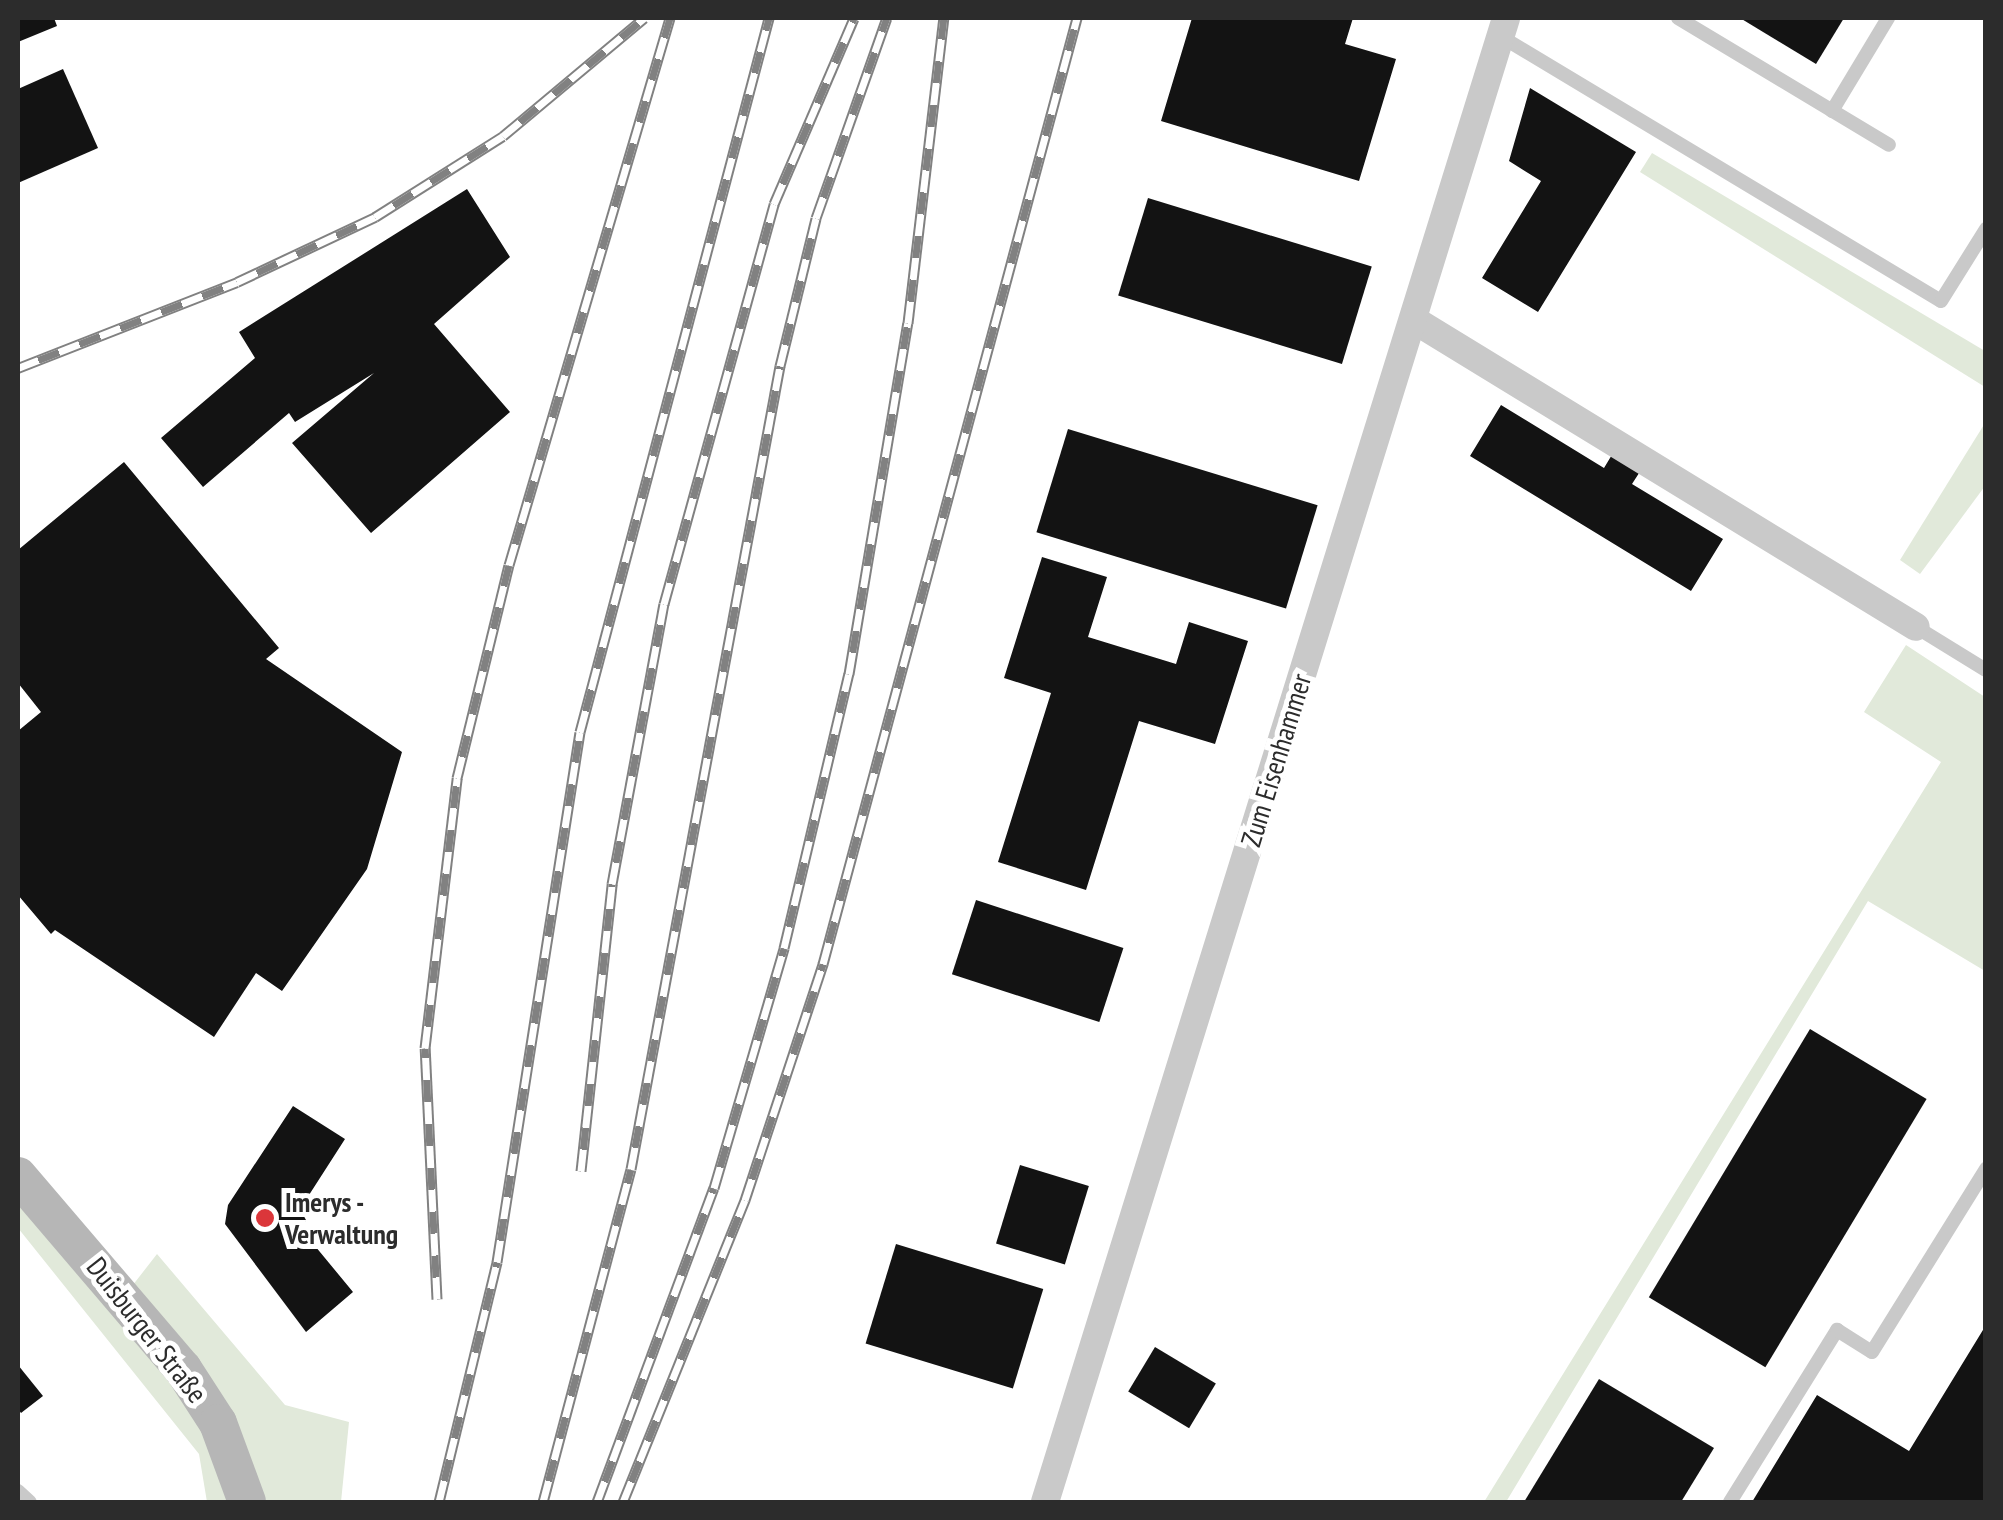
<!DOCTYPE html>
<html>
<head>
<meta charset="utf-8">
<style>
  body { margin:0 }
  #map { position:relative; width:2003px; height:1520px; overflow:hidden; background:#fff; font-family:"PT Sans Narrow",sans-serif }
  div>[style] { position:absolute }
  .green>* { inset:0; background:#e1e9da }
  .building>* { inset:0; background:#131313; transform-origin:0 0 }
  .lane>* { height:14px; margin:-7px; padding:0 7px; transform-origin:7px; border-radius:7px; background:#c9c9c9 }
  .street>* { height:28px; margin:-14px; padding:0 14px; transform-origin:14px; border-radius:14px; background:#c9c9c9 }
  .secondary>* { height:38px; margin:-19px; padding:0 19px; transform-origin:19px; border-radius:19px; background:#b6b6b6 }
  .rail>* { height:11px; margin-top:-5.5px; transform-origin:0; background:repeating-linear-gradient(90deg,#fff 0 22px,#818181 0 44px); box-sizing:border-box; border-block:2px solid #818181 }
  .dots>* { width:28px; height:28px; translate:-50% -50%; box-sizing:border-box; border:5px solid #fff; border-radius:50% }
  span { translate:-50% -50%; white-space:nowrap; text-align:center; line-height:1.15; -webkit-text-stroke:10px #fff; paint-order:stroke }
  .street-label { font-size:28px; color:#2c2c2c }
  .poi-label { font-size:28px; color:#2c2c2c; font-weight:700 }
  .left { translate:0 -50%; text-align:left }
  .frame { position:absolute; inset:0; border:20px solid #2c2c2c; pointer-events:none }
</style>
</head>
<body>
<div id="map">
  <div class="green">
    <div style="clip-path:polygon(1652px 153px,1985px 351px,1985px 387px,1640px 172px)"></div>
    <div style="clip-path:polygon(1985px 423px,1985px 486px,1920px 574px,1900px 560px)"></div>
    <div style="clip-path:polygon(1906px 645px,1985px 697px,1985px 971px,1868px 901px,1506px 1502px,1484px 1502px,1941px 762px,1864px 712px)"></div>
    <div style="clip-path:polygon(18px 1187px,129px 1290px,157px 1254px,285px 1405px,349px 1422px,341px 1502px,207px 1502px,199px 1454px,18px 1228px)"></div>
  </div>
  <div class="building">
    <div style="clip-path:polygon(18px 18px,54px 18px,57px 26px,18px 42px)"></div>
    <div style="clip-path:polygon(1192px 18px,1353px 18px,1345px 44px,1396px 59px,1359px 181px,1161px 121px)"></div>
    <div style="clip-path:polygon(1740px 18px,1844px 18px,1816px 64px)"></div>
    <div style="clip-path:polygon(63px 69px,98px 148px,18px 183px,18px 89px)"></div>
    <div style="clip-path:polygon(1530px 88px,1636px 152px,1538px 312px,1482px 278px,1541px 181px,1509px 161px)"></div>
    <div style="clip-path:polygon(467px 189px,510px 257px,434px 324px,510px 412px,371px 533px,292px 443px,374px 373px,295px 422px,289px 413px,203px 487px,161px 438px,255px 358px,239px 332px)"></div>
    <div style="left:1148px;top:198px;width:234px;height:102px;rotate:17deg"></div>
    <div style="clip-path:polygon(1501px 405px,1604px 468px,1613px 453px,1641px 470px,1632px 484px,1723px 539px,1691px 591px,1470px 456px)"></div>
    <div style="left:1068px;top:429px;width:261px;height:108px;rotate:17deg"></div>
    <div style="clip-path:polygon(124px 462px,279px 648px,266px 659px,402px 752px,367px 869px,282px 991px,256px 973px,214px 1037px,55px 930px,51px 934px,18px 895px,18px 731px,41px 712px,18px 683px,18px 550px)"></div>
    <div style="clip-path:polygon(1042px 557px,1107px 577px,1088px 637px,1176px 664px,1189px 622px,1248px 641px,1215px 744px,1139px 721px,1086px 890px,998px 862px,1051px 693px,1004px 678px)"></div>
    <div style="left:976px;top:900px;width:155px;height:78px;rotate:18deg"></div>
    <div style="left:1810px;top:1029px;width:136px;height:313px;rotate:31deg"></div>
    <div style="clip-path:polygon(293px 1106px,345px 1139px,300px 1209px,306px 1220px,301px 1229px,353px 1292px,306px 1332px,225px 1224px,228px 1205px)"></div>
    <div style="left:1020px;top:1165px;width:72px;height:82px;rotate:17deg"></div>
    <div style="left:896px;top:1244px;width:154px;height:104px;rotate:17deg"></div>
    <div style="clip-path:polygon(1986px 1325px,1986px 1502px,1752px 1502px,1817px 1395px,1909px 1451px)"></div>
    <div style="left:1155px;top:1347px;width:71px;height:52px;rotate:31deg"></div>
    <div style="clip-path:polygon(18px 1365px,43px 1396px,21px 1413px,18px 1409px)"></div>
    <div style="clip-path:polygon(1599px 1379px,1714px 1448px,1681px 1502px,1524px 1502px)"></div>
  </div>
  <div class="lane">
    <div style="left:1678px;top:18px;width:246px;rotate:31deg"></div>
    <div style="left:1500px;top:36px;width:514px;rotate:31deg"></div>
    <div style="left:1941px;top:301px;width:85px;rotate:-58deg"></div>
    <div style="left:1832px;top:111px;width:109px;rotate:-58.9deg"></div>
    <div style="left:1916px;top:627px;width:82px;rotate:31.6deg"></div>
    <div style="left:18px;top:1491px;width:16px;rotate:43deg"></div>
    <div style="left:1730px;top:1502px;width:203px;rotate:-58.1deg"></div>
    <div style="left:1837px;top:1330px;width:41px;rotate:32.2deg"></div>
    <div style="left:1872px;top:1352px;width:216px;rotate:-58.1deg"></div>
  </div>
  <div class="street">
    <div style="left:1414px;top:320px;width:588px;rotate:31.45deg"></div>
    <div style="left:1045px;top:1502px;width:1554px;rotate:-72.74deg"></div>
  </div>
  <div class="secondary">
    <div style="left:18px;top:1176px;width:254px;rotate:49.5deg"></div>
    <div style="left:183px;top:1369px;width:64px;rotate:57.1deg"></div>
    <div style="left:218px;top:1423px;width:84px;rotate:69.8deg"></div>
  </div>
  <div class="rail">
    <div style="left:18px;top:368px;width:235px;rotate:-21.4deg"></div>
    <div style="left:237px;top:282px;width:153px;rotate:-25.2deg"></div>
    <div style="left:375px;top:217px;width:151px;rotate:-32.3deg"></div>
    <div style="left:503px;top:136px;width:184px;rotate:-39.9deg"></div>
    <div style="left:581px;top:1171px;width:289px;rotate:-83.8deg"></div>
    <div style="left:612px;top:884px;width:285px;rotate:-79.5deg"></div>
    <div style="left:664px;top:604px;width:415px;rotate:-74.6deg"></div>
    <div style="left:774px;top:204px;width:202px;rotate:-66.7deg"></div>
    <div style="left:437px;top:1299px;width:251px;rotate:-92.7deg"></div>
    <div style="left:425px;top:1048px;width:272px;rotate:-83.2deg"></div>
    <div style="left:457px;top:778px;width:219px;rotate:-76.3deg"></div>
    <div style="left:509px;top:565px;width:570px;rotate:-73.6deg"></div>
    <div style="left:439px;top:1502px;width:247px;rotate:-76.4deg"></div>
    <div style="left:497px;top:1262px;width:536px;rotate:-81.1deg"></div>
    <div style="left:580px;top:732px;width:739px;rotate:-75.17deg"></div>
    <div style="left:543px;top:1502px;width:344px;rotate:-75.2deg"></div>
    <div style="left:631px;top:1169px;width:817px;rotate:-79.49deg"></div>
    <div style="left:780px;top:366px;width:152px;rotate:-76.3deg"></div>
    <div style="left:816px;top:218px;width:212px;rotate:-70.5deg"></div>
    <div style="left:597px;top:1502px;width:335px;rotate:-69.6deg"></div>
    <div style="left:714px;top:1188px;width:250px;rotate:-73.7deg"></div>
    <div style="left:784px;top:948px;width:282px;rotate:-76.7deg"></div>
    <div style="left:849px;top:674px;width:356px;rotate:-80.5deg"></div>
    <div style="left:908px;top:323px;width:307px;rotate:-83.3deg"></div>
    <div style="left:623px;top:1502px;width:326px;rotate:-68deg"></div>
    <div style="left:745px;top:1200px;width:249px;rotate:-71.7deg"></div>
    <div style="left:823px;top:964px;width:980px;rotate:-74.97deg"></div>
  </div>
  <div class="dots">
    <div style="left:265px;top:1218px;background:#db363a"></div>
  </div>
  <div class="street-label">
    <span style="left:1276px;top:760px;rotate:-73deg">Zum Eisenhammer</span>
    <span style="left:147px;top:1330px;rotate:52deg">Duisburger Straße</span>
  </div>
  <div class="poi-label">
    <span class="left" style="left:285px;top:1218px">Imerys -<br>Verwaltung</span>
  </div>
  <div class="frame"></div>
</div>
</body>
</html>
